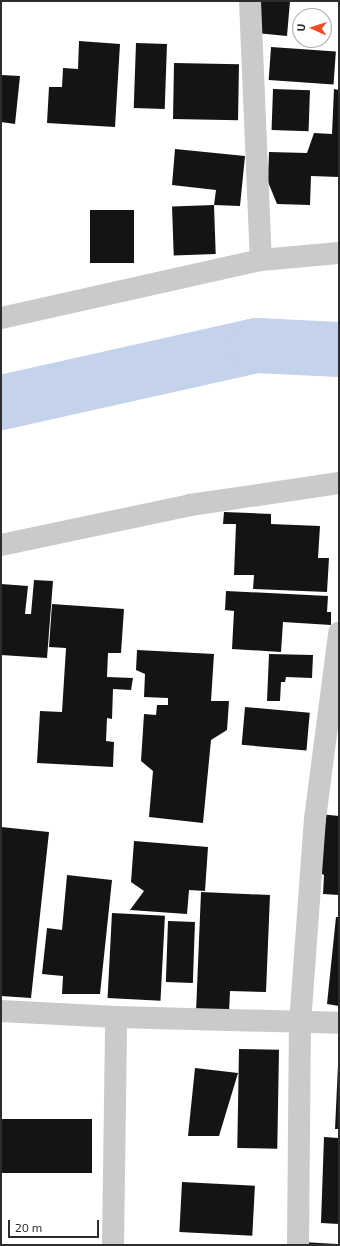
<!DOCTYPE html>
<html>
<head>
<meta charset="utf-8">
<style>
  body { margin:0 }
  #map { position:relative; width:340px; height:1246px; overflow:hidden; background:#fff; font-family:"Exo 2",sans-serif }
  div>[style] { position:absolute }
  .river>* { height:55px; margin:-27.5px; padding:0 27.5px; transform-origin:27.5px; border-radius:27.5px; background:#c5d2ec }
  .building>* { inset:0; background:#141414; transform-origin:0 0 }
  .minor>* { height:22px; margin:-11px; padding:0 11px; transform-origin:11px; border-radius:11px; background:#cacaca }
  span { translate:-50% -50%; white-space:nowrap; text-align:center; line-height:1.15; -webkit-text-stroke:4px #fff; paint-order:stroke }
  .frame { position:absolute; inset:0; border:2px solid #2d2d2d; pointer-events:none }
  .north { position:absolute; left:292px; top:8px; width:40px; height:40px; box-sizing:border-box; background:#fff; border:1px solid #ababab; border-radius:50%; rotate:273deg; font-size:11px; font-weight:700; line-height:16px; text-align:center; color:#2d2d2d }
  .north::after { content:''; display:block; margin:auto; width:14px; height:18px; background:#ea4e28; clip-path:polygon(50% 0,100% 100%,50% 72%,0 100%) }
  .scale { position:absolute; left:8px; top:1220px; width:91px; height:18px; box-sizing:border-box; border:2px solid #2d2d2d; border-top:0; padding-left:5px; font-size:12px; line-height:14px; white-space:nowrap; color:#2d2d2d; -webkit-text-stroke:3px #fff; paint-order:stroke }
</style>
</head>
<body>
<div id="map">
  <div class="river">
    <div style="left:1px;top:402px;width:261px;rotate:-12.6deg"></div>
    <div style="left:256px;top:345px;width:83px;rotate:2.8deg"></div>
  </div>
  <div class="building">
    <div style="clip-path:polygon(251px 1px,290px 1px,287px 36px,256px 33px)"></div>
    <div style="clip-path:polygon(79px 41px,120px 44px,115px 127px,47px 123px,49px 87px,62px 87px,63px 68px,78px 69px)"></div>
    <div style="left:136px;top:43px;width:31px;height:65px;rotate:2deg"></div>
    <div style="left:271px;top:47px;width:65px;height:33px;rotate:4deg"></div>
    <div style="left:174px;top:63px;width:65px;height:56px;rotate:1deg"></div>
    <div style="clip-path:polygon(1px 75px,20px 76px,15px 124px,1px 122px)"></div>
    <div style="left:273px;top:89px;width:37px;height:41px;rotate:2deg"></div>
    <div style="clip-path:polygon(334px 89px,339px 90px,339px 177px,311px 176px,310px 205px,277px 204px,268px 182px,269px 152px,307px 153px,314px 133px,332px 134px)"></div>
    <div style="clip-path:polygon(175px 149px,245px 156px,240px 206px,214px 205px,216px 190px,172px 185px)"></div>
    <div style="left:214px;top:205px;width:49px;height:42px;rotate:88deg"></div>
    <div style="left:90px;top:210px;width:44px;height:53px"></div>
    <div style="clip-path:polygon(224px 512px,271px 514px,271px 524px,320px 526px,318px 558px,329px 558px,327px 592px,253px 589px,254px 575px,234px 575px,236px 524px,223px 524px)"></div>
    <div style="clip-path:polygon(34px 580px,53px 581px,47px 658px,1px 655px,1px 584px,28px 586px,25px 614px,31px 614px)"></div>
    <div style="clip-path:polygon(226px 591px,328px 596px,327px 612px,331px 612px,331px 625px,283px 622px,281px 652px,232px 649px,234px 611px,225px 610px)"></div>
    <div style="clip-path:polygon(52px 604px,124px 609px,121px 653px,108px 653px,107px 677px,133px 678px,131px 690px,113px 689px,112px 719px,107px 718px,106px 741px,114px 742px,113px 767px,37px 763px,40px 711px,62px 712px,66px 648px,49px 647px)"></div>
    <div style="clip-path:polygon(137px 650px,214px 654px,211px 701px,229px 701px,227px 730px,211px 740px,203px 823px,149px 817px,153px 771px,141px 761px,144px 714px,156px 715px,157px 705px,168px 705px,168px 698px,144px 697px,145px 674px,136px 670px)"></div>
    <div style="clip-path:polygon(269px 654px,313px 655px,312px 678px,286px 677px,285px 682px,281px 682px,280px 701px,267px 701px)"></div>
    <div style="left:245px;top:707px;width:65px;height:38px;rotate:5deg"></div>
    <div style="clip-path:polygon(320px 814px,339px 816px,339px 895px,323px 894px,324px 875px,317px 871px)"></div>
    <div style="clip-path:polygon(1px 827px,49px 832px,31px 998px,1px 996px)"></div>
    <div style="clip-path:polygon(134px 841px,208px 847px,205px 891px,189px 890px,187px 914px,130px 910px,144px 891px,131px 882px)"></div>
    <div style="clip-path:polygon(67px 875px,112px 880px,100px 994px,62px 994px,63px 976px,42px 974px,47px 928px,62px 930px)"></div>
    <div style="clip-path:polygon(201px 892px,270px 895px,266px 992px,230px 991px,229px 1013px,196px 1012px)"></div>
    <div style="left:112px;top:913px;width:53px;height:85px;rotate:3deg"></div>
    <div style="clip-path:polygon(336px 917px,339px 917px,339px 1006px,327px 1004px)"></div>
    <div style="left:168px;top:921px;width:27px;height:61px;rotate:2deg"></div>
    <div style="left:239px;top:1049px;width:40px;height:99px;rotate:1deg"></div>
    <div style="clip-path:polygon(338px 1065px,339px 1065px,339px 1129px,335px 1129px)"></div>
    <div style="clip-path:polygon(195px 1068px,238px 1073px,219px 1136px,188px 1136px)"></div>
    <div style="left:1px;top:1119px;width:91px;height:54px"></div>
    <div style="clip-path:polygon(324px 1137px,339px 1138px,339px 1224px,321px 1223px)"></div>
    <div style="left:182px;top:1182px;width:73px;height:50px;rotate:3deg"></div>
    <div style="clip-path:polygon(302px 1242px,337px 1244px,337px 1245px,302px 1245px)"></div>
  </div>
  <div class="minor">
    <div style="left:250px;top:1px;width:259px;rotate:87.6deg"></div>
    <div style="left:1px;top:318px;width:266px;rotate:-12.6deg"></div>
    <div style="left:261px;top:260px;width:78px;rotate:-5.1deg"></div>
    <div style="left:1px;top:545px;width:193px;rotate:-11.9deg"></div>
    <div style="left:190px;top:505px;width:151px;rotate:-8.4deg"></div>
    <div style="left:1px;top:1011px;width:115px;rotate:3deg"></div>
    <div style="left:116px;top:1017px;width:223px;rotate:1.5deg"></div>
    <div style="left:113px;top:1245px;width:228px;rotate:-89.2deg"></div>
    <div style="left:298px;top:1245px;width:222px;rotate:-89.5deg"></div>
    <div style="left:300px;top:1023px;width:205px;rotate:-85.8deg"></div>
    <div style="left:315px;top:819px;width:188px;rotate:-82.6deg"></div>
  </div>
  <div class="frame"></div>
  <div class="north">U</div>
  <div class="scale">20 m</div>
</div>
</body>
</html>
